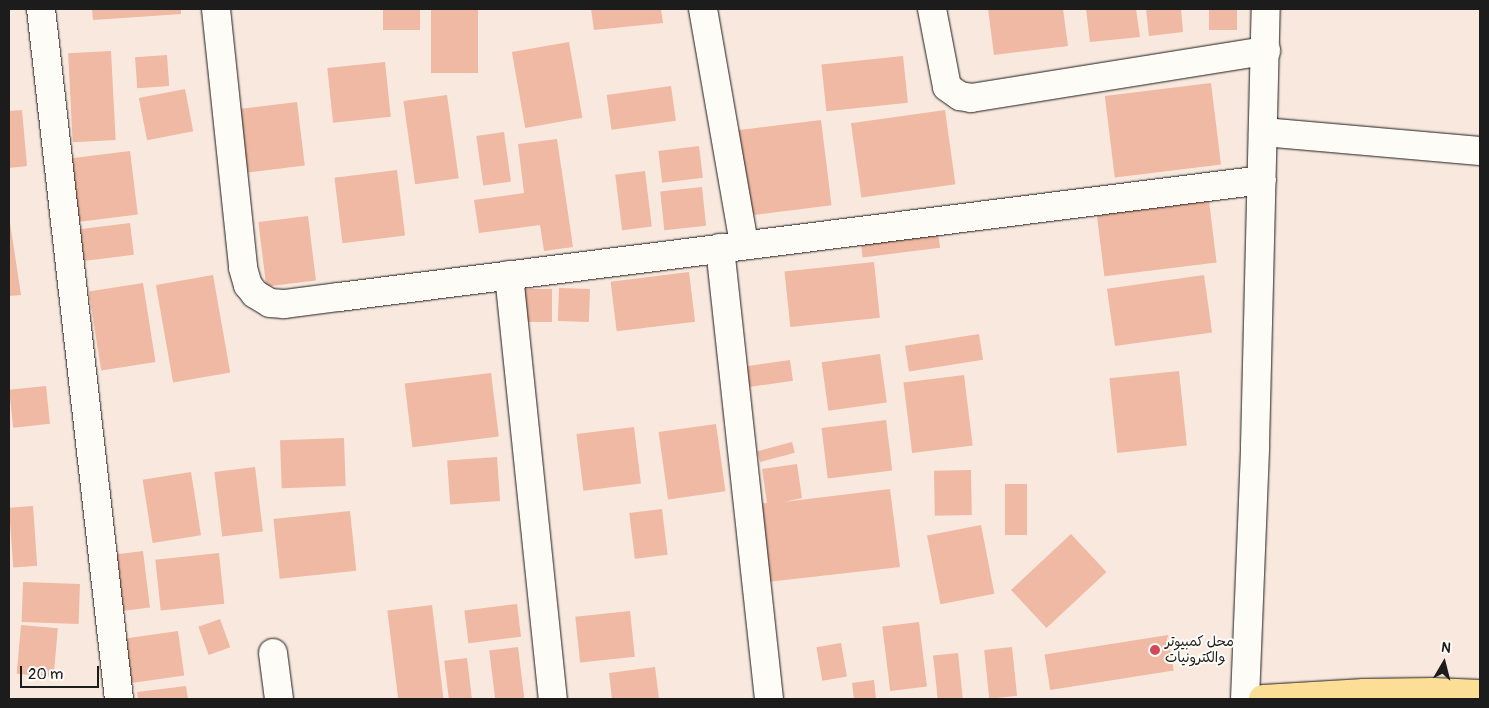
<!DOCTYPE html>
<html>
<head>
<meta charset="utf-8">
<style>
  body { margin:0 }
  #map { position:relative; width:1489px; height:708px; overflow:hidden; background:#f9e8de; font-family:Pangolin,"Playpen Sans Arabic",sans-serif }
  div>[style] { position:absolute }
  .building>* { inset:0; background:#efb9a3; transform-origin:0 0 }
  .roads { filter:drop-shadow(0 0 1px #1c1c1c) drop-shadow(0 0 1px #1c1c1c) }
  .street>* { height:28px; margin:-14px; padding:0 14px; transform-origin:14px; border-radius:14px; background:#fdfcf7 }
  .secondary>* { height:28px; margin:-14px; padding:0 14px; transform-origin:14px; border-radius:14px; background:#fdfcf7 }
  .primary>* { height:28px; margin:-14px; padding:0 14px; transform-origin:14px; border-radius:14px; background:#fcde96 }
  .dots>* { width:14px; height:14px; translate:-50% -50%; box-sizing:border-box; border:2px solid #fdfcf7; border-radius:50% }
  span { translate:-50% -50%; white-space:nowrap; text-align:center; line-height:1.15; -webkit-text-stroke:4px #fdfcf7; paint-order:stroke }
  .poi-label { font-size:14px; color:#1c1c1c }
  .left { translate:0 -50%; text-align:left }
  .frame { position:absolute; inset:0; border:10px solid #1c1c1c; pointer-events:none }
  .north { position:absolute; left:1419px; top:638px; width:50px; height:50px; -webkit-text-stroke:4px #fdfcf7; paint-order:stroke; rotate:8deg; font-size:14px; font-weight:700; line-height:20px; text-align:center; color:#1c1c1c }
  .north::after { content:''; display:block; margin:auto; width:18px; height:22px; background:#1c1c1c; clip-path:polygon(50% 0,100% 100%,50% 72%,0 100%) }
  .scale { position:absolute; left:20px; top:666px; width:79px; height:22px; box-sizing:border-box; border:2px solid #1c1c1c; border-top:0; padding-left:6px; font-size:15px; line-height:18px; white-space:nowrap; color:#1c1c1c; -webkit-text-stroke:4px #fdfcf7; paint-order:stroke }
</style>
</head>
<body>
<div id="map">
  <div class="building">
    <div style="clip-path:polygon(92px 9px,181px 9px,181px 14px,93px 20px)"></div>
    <div style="left:383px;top:9px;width:37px;height:21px"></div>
    <div style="left:431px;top:9px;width:47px;height:64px"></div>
    <div style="clip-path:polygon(591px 9px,661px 9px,663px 23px,594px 30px)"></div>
    <div style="clip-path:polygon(988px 9px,1063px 9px,1068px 46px,994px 55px)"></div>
    <div style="clip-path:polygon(1086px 9px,1136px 9px,1140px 37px,1090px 42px)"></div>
    <div style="clip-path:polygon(1146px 9px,1181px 9px,1183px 32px,1149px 36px)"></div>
    <div style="left:1209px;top:9px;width:28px;height:21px"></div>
    <div style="left:569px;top:42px;width:77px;height:58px;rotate:80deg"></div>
    <div style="left:111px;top:51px;width:89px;height:43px;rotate:87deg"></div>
    <div style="left:167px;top:55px;width:31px;height:32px;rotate:86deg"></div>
    <div style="left:903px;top:56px;width:47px;height:82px;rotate:84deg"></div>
    <div style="left:385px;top:62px;width:55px;height:58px;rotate:84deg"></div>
    <div style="left:1211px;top:83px;width:82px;height:107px;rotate:83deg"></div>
    <div style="left:671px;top:86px;width:35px;height:65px;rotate:82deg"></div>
    <div style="left:185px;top:89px;width:43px;height:47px;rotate:79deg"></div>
    <div style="left:447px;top:95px;width:84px;height:44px;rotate:82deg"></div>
    <div style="left:297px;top:102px;width:64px;height:60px;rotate:83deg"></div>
    <div style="clip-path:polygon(22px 110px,27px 166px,9px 168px,9px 111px)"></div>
    <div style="left:945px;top:110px;width:75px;height:95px;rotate:82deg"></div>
    <div style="left:821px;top:120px;width:86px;height:84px;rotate:83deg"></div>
    <div style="left:504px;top:132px;width:50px;height:28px;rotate:82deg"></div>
    <div style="clip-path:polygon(557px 139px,573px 247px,544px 251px,540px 225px,479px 233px,474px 200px,524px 193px,518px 144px)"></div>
    <div style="left:699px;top:146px;width:32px;height:41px;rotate:83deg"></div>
    <div style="left:130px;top:151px;width:64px;height:61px;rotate:83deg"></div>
    <div style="left:397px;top:170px;width:66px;height:63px;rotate:83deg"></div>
    <div style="left:645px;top:171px;width:56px;height:30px;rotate:83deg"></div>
    <div style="left:702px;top:187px;width:39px;height:42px;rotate:84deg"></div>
    <div style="left:1209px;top:201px;width:62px;height:113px;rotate:83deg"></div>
    <div style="clip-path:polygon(9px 216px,21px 295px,9px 296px)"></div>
    <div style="left:308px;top:216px;width:65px;height:50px;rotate:83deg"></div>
    <div style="left:130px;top:223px;width:32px;height:55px;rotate:83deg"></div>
    <div style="left:938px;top:231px;width:17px;height:78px;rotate:83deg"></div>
    <div style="left:874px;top:262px;width:56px;height:90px;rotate:84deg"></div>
    <div style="left:689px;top:272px;width:50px;height:79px;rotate:83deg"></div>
    <div style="left:213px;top:275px;width:99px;height:58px;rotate:80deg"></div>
    <div style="left:1204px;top:275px;width:58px;height:98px;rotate:82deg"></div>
    <div style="left:143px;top:283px;width:80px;height:55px;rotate:81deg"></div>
    <div style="left:559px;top:288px;width:31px;height:33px;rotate:2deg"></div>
    <div style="left:523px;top:289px;width:29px;height:33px"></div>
    <div style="left:979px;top:334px;width:26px;height:75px;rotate:81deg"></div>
    <div style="left:880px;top:354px;width:49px;height:59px;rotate:82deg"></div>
    <div style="left:790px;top:360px;width:21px;height:50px;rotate:82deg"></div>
    <div style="left:1179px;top:371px;width:75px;height:70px;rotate:84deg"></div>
    <div style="left:491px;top:373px;width:64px;height:87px;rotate:83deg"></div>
    <div style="left:964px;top:375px;width:71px;height:61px;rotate:83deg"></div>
    <div style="left:46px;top:386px;width:38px;height:37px;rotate:84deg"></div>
    <div style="left:886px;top:420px;width:51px;height:65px;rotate:83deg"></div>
    <div style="left:716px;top:424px;width:68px;height:58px;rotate:82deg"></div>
    <div style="left:634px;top:427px;width:57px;height:58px;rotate:83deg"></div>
    <div style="left:344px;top:438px;width:48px;height:64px;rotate:88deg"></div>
    <div style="left:792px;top:442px;width:11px;height:36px;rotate:75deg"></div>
    <div style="left:497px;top:457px;width:44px;height:50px;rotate:86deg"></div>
    <div style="clip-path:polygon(797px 464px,802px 498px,783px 502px,890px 489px,900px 567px,767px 582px,758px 504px,767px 503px,762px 469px)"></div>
    <div style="left:255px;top:467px;width:65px;height:41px;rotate:83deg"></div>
    <div style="left:971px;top:470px;width:45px;height:37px;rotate:89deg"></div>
    <div style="left:191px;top:472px;width:64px;height:49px;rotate:81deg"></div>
    <div style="left:1005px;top:484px;width:22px;height:51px"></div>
    <div style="left:33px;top:506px;width:60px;height:24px;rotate:86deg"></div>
    <div style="left:662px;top:509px;width:46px;height:33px;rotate:83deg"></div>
    <div style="left:350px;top:511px;width:60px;height:77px;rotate:84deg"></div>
    <div style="left:981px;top:525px;width:70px;height:55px;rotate:79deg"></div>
    <div style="left:1071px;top:534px;width:52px;height:82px;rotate:47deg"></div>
    <div style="left:143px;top:551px;width:57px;height:30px;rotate:83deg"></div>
    <div style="left:219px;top:553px;width:51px;height:64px;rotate:84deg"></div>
    <div style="left:23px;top:582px;width:57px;height:40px;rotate:2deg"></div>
    <div style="left:517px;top:604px;width:33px;height:53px;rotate:83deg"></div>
    <div style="left:432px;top:605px;width:95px;height:45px;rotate:83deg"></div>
    <div style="left:630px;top:611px;width:46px;height:55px;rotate:84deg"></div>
    <div style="left:220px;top:619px;width:30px;height:23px;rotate:70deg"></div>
    <div style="left:919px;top:622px;width:65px;height:37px;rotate:83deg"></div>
    <div style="left:21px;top:625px;width:37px;height:49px;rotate:5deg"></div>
    <div style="left:178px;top:631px;width:45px;height:55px;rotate:82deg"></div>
    <div style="left:1168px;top:635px;width:36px;height:125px;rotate:81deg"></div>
    <div style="left:841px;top:643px;width:34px;height:25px;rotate:80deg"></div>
    <div style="left:518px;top:647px;width:52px;height:29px;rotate:83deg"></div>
    <div style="left:1012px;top:647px;width:49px;height:28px;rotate:84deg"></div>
    <div style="left:958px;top:653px;width:46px;height:25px;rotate:84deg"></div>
    <div style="left:467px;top:658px;width:41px;height:23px;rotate:83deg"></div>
    <div style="clip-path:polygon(655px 667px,659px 699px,612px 699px,609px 673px)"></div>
    <div style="clip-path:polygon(874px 680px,876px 699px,854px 699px,852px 683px)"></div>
    <div style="clip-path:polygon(186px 686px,188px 699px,138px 699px,137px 692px)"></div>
  </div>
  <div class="roads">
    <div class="street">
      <div style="left:41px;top:9px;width:694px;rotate:83.55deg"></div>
      <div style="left:216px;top:9px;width:260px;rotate:84deg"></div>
      <div style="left:243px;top:268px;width:18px;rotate:74deg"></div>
      <div style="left:248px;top:285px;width:11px;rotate:52deg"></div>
      <div style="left:255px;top:294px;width:17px;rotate:31deg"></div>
      <div style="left:270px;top:303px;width:14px;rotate:4deg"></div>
      <div style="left:284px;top:304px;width:55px;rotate:-7.3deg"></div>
      <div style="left:339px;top:297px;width:930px;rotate:-7.22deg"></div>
      <div style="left:703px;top:9px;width:240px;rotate:80.1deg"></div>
      <div style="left:932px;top:9px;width:79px;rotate:79.1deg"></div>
      <div style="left:947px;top:87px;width:16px;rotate:35deg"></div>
      <div style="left:960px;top:96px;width:11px;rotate:10deg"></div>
      <div style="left:971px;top:98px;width:299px;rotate:-9.1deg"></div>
      <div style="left:1263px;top:132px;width:218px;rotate:5deg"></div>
      <div style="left:720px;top:248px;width:454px;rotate:83.8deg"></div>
      <div style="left:509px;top:275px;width:426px;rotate:84.1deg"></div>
      <div style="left:273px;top:653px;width:46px;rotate:82.6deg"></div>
    </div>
    <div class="secondary">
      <div style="left:1245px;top:699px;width:253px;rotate:-87.7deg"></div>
      <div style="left:1255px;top:446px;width:437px;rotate:-88.6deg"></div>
    </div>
    <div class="primary">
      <div style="left:1263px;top:699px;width:101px;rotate:-3.4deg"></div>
      <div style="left:1364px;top:693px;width:69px;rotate:-0.8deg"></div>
      <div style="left:1433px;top:692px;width:47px;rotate:2.4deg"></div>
    </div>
  </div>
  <div class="dots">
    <div style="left:1155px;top:650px;background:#d1495b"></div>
  </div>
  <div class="poi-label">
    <span class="left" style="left:1165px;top:650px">محل كمبيوتر<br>والكترونيات</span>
  </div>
  <div class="frame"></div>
  <div class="north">N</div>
  <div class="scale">20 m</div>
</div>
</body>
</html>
